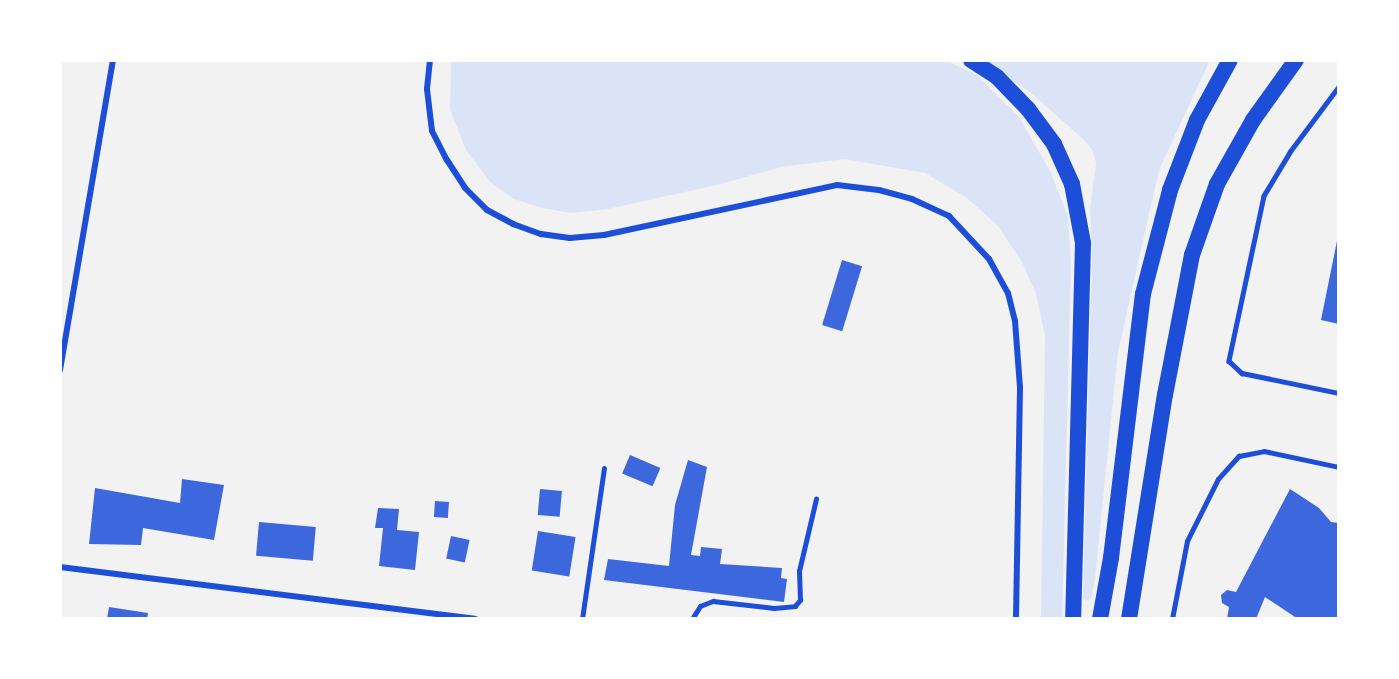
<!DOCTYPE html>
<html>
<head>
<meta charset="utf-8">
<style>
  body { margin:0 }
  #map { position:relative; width:1399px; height:679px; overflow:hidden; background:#f2f2f2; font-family:"PT Sans",sans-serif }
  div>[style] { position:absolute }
  .green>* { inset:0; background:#dbe4f7 }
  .building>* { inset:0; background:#3d67dc; transform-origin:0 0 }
  .service>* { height:4.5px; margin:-2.25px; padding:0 2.25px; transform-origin:2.25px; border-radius:2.25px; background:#1d4ed8 }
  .minor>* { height:6px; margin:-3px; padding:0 3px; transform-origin:3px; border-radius:3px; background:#1d4ed8 }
  .trunk>* { height:16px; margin:-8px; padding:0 8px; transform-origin:8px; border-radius:8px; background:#1d4ed8 }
  span { translate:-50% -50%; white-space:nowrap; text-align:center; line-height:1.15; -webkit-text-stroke:4.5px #fff; paint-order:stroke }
  .frame { position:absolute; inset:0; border:62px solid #fff; pointer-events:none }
</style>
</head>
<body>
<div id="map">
  <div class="green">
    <div style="clip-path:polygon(451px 60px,945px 60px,977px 75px,1019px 117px,1051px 173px,1068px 216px,1071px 264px,1062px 619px,1041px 619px,1045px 336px,1036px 294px,1022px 262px,998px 226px,967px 198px,925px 173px,845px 159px,781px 167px,721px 184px,608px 209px,571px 213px,542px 208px,514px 199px,491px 183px,466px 150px,450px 109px)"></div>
    <div style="clip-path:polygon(980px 60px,1210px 60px,1159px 170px,1118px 352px,1095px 578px,1092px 596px,1088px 601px,1083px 599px,1092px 255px,1090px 209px,1096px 163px,1093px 151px,1084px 140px,1030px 92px)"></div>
  </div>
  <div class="building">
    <div style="clip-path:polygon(1338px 236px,1339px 237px,1339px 324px,1321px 320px)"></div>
    <div style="left:842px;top:260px;width:21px;height:68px;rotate:17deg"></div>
    <div style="left:630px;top:455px;width:33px;height:20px;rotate:23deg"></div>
    <div style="clip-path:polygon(688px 460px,707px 467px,691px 555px,700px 556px,701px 547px,722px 549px,720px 564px,782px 568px,781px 578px,787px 579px,784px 602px,604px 580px,608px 559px,669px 566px,675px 505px)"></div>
    <div style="clip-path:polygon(182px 479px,224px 485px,214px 540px,143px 528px,141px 545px,89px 544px,95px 488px,180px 503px)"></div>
    <div style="left:540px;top:489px;width:22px;height:26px;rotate:5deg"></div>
    <div style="clip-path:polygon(1290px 489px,1319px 508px,1331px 522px,1339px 523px,1339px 619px,1298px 619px,1265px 597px,1256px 619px,1227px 619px,1229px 607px,1222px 603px,1221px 595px,1227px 590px,1236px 592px)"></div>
    <div style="left:435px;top:501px;width:14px;height:16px;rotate:4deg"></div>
    <div style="clip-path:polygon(378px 508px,399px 509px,397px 530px,419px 532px,415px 570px,379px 566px,383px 528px,375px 528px)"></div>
    <div style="left:259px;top:522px;width:57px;height:34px;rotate:5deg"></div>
    <div style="left:538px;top:531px;width:38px;height:40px;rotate:9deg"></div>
    <div style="left:451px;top:536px;width:19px;height:23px;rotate:12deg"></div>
    <div style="clip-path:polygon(109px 607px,148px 613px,147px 619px,107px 619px)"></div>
  </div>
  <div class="service">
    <div style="left:1339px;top:87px;width:80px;rotate:126.9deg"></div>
    <div style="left:1291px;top:151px;width:52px;rotate:121deg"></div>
    <div style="left:1264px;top:196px;width:169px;rotate:102deg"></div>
    <div style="left:1229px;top:361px;width:18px;rotate:43deg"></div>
    <div style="left:1242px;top:373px;width:99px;rotate:11.7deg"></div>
    <div style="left:582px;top:619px;width:152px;rotate:-81.7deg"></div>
    <div style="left:692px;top:619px;width:15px;rotate:-58deg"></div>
    <div style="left:700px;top:606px;width:14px;rotate:-21deg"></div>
    <div style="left:713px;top:601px;width:61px;rotate:6.5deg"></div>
    <div style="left:774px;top:608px;width:21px;rotate:-5deg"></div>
    <div style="left:795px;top:606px;width:8px;rotate:-50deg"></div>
    <div style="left:800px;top:600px;width:29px;rotate:-92deg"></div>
    <div style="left:799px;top:571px;width:74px;rotate:-76.7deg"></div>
    <div style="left:1172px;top:619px;width:79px;rotate:-79.1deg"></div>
    <div style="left:1187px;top:541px;width:69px;rotate:-63.4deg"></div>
    <div style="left:1218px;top:479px;width:31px;rotate:-48deg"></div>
    <div style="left:1239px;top:456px;width:25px;rotate:-11deg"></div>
    <div style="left:1264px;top:451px;width:77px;rotate:12deg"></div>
  </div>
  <div class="minor">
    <div style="left:430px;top:60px;width:29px;rotate:96deg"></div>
    <div style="left:427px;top:89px;width:42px;rotate:83.2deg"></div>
    <div style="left:432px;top:131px;width:33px;rotate:63deg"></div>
    <div style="left:447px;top:160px;width:33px;rotate:57deg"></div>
    <div style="left:465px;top:188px;width:31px;rotate:45deg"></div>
    <div style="left:487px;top:210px;width:30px;rotate:28deg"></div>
    <div style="left:513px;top:224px;width:30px;rotate:20deg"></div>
    <div style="left:541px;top:234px;width:29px;rotate:8deg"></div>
    <div style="left:570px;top:238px;width:34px;rotate:-5deg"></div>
    <div style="left:604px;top:235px;width:238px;rotate:-12.1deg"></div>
    <div style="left:837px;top:185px;width:42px;rotate:6.8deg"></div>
    <div style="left:879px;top:190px;width:34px;rotate:15deg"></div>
    <div style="left:912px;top:199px;width:41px;rotate:24.7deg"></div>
    <div style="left:949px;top:216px;width:59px;rotate:47.1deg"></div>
    <div style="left:989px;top:259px;width:39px;rotate:61deg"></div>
    <div style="left:1008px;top:293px;width:29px;rotate:76deg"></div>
    <div style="left:1015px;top:321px;width:67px;rotate:85.7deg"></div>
    <div style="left:1020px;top:388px;width:231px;rotate:91deg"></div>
    <div style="left:60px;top:370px;width:314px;rotate:-80.3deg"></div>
    <div style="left:60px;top:567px;width:418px;rotate:7.1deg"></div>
  </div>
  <div class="trunk">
    <div style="left:971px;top:60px;width:31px;rotate:33deg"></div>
    <div style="left:997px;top:77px;width:45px;rotate:45.9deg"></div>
    <div style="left:1028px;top:109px;width:44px;rotate:53.4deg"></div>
    <div style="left:1054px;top:144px;width:44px;rotate:65.8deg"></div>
    <div style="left:1072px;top:184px;width:60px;rotate:79.4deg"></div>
    <div style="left:1083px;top:243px;width:376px;rotate:91.5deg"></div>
    <div style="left:1100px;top:619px;width:62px;rotate:-79.8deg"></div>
    <div style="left:1111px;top:558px;width:266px;rotate:-83.1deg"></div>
    <div style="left:1143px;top:294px;width:107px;rotate:-75.4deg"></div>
    <div style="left:1170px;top:190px;width:75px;rotate:-68.9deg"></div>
    <div style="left:1197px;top:120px;width:68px;rotate:-61.2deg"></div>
    <div style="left:1129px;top:619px;width:227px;rotate:-80.9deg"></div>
    <div style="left:1165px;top:395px;width:143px;rotate:-79.1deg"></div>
    <div style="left:1192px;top:255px;width:75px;rotate:-70.6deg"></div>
    <div style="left:1217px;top:184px;width:73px;rotate:-60.6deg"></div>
    <div style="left:1253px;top:120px;width:74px;rotate:-54.4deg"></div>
  </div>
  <div class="frame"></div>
</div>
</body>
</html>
